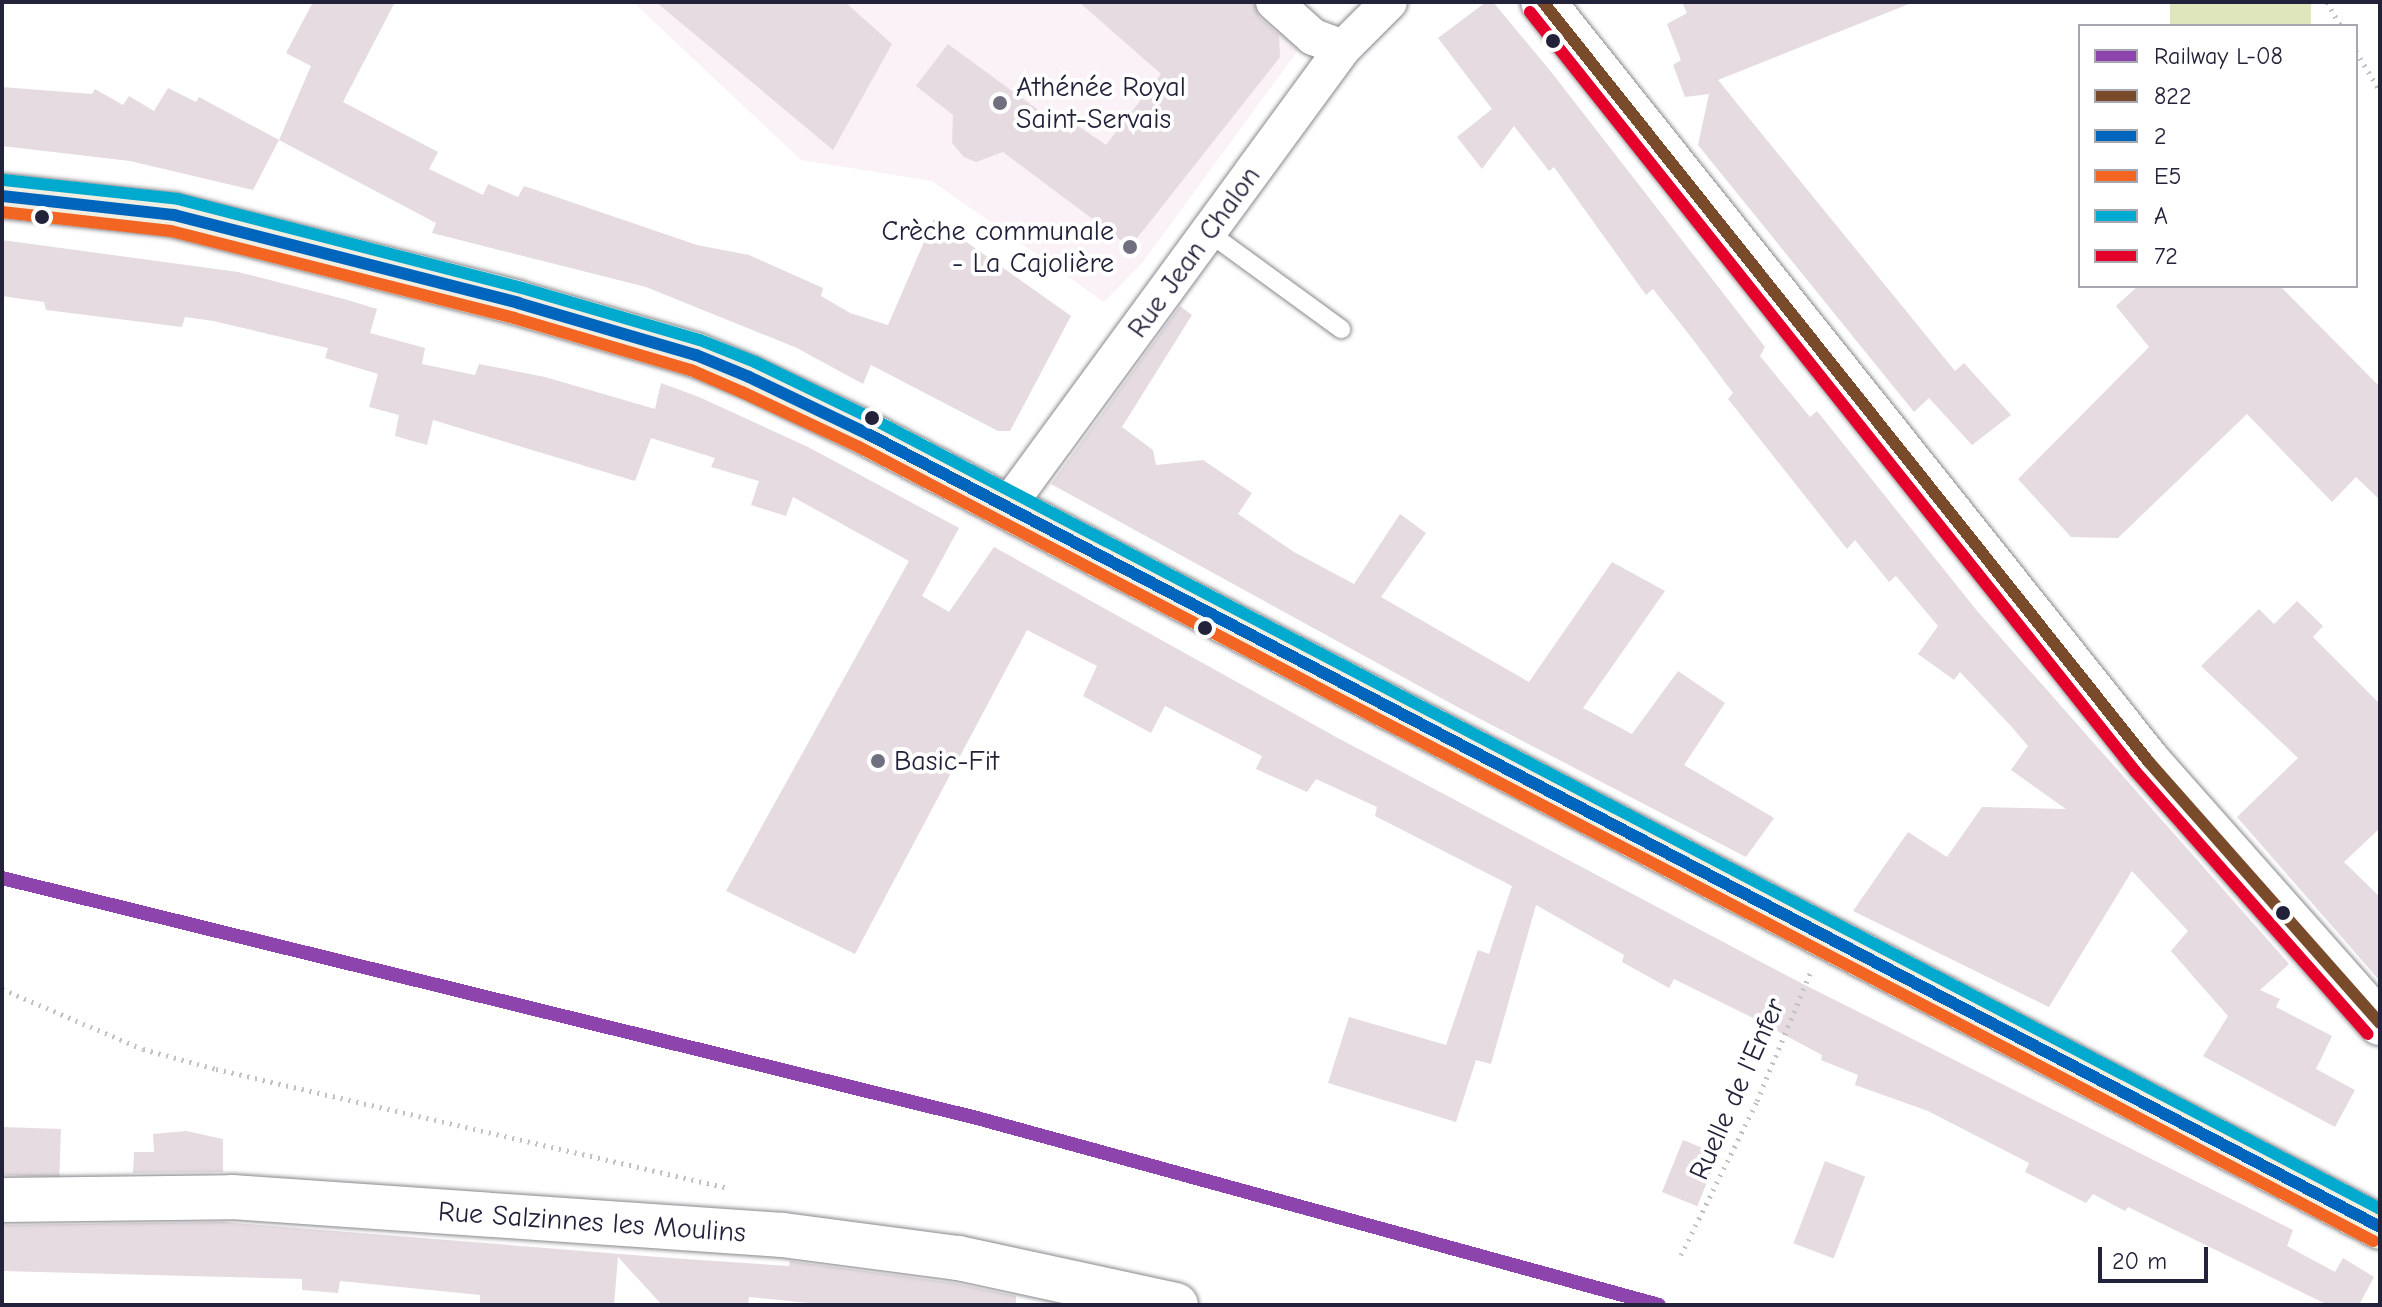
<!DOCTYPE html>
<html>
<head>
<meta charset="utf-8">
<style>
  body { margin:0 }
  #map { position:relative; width:2382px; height:1307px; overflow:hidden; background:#fff; font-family:"Comic Neue",sans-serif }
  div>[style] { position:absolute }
  .built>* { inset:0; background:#faf2f7 }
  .green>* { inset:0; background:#dfe6bc; transform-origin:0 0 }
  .building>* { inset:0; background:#e5dbe1; transform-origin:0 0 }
  .path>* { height:5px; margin-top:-2.5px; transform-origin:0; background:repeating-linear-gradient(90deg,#c2c2c4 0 2px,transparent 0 8px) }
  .roads { filter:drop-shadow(0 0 2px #8a8a8f) drop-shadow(0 0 2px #8a8a8f) }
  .service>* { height:18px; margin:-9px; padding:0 9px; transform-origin:9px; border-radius:9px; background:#fff }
  .minor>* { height:36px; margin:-18px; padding:0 18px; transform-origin:18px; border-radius:18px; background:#fff }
  .tertiary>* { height:44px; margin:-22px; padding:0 22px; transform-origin:22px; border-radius:22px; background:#fff }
  .secondary>* { height:44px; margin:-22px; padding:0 22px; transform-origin:22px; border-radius:22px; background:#fff }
  .primary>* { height:44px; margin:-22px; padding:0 22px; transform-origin:22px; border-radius:22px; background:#f0ede1 }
  .bus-1>* { height:12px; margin:-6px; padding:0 6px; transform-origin:6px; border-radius:6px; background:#7a4b2a }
  .bus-2>* { height:12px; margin:-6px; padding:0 6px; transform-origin:6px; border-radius:6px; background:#0065bd }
  .bus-3>* { height:12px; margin:-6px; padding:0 6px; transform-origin:6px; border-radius:6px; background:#f26522 }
  .bus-4>* { height:12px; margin:-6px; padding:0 6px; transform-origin:6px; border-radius:6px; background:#00a9ce }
  .bus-5>* { height:12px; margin:-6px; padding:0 6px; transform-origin:6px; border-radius:6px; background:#e4002b }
  .rail-1>* { height:14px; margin:-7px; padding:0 7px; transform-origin:7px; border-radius:7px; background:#8e44ad }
  .dots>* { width:22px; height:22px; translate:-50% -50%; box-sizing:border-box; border:4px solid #fff; border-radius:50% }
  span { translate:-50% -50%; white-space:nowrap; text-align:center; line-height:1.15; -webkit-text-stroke:8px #fff; paint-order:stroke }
  .poi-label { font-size:28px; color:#22223b }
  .left { translate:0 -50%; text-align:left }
  .right { translate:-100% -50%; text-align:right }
  .street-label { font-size:28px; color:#22223b }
  .frame { position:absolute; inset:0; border:4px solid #22223b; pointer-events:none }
  .legend { position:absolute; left:2078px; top:24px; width:280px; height:264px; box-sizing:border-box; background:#fff; border:2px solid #a7a7b1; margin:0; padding:10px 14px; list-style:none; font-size:24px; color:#22223b }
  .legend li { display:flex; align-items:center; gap:16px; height:40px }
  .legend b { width:40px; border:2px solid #a7a7b1 }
  .scale { position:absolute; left:2098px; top:1247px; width:110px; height:36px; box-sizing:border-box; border:4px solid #22223b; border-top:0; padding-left:10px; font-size:24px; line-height:28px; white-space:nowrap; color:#22223b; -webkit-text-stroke:6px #fff; paint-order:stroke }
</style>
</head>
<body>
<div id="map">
  <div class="built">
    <div style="clip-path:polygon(633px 2px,1251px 2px,1301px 46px,1143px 262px,1104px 302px,932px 181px,801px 160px)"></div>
  </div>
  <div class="green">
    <div style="left:2170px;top:2px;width:141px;height:24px"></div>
  </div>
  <div class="building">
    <div style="clip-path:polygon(313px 2px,395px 2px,343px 102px,438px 152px,429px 169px,483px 195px,488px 184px,518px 197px,524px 186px,697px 245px,749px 255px,823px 288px,821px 296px,850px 313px,888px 325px,934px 219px,1071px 316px,1010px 431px,998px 431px,871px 365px,863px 384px,797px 348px,646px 287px,432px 233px,436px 223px,279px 140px,311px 66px,286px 53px)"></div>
    <div style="clip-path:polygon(656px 2px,845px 2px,892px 44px,833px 150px)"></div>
    <div style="clip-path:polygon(1079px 2px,1254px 2px,1259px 17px,1279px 35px,1280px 57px,1130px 247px,1003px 152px,976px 162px,964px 157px,952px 143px,953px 115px,916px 86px,948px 44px,1071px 134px,1078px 126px,1106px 145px,1161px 74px)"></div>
    <div style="clip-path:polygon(1486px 2px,1493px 2px,1552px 73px,1765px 347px,1760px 356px,1810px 417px,1817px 411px,1978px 612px,2289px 964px,2260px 990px,2280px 999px,2276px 1007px,2332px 1036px,2316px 1069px,2355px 1090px,2335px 1127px,2203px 1056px,2228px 1016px,2171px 951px,2188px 931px,2132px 871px,2049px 1007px,1853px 911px,1908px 832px,1947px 857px,1982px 807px,2066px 809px,2011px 770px,2028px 746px,2010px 725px,1960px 672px,1954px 680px,1918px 654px,1938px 626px,1896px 576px,1889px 582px,1855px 540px,1847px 549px,1728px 399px,1733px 393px,1691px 337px,1653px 289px,1646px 295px,1554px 167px,1549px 171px,1514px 126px,1482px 169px,1457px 137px,1492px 109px,1438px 38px)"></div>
    <div style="clip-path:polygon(1682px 2px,1914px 2px,1718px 80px,1955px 371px,1964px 363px,2011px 415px,1972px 445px,1929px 398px,1914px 412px,1698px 145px,1709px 94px,1685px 97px,1673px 65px,1681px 60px,1667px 24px,1687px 13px)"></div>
    <div style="clip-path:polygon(2px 87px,92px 94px,95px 89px,123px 105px,129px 96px,154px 111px,168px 88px,196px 102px,199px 97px,279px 140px,253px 190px,130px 161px,2px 146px)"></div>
    <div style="clip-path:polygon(2px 240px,238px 272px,344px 299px,377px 309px,370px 333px,425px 348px,422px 364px,475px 375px,479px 364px,545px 377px,655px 409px,661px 383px,699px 397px,808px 447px,959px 528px,922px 596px,949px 612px,994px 547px,1336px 737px,1801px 983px,2293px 1230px,2287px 1246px,2335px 1272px,2343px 1258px,2374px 1277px,2359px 1305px,2328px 1305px,2128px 1207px,2125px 1211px,2093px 1194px,2086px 1203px,2025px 1172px,2029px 1163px,1928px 1111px,1855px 1085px,1858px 1075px,1821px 1060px,1822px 1055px,1749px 1016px,1674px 979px,1669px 988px,1622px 962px,1624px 955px,1536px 905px,1491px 1064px,1476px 1060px,1456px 1122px,1328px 1083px,1349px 1017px,1446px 1045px,1478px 950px,1489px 954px,1512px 886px,1375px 816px,1377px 807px,1316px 779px,1307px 792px,1256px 769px,1262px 756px,1165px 706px,1151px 733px,1083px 696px,1097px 666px,1027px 630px,855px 954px,726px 891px,909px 561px,793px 497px,786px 516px,751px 505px,759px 481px,711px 467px,715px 458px,651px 438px,635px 481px,433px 420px,427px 445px,395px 436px,399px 415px,369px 407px,378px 374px,325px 358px,328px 348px,213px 321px,185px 317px,182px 327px,46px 310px,44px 302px,2px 296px)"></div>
    <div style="clip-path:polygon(2138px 286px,2280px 286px,2380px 387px,2380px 500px,2356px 477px,2332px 502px,2247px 414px,2118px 538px,2071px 537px,2018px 479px,2149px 347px,2116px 306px)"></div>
    <div style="clip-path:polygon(1180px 306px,1192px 315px,1122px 427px,1153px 450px,1156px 465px,1203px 460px,1252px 493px,1238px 514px,1294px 552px,1354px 584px,1400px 514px,1426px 533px,1381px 597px,1529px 682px,1612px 562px,1665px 591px,1583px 708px,1632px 734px,1678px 671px,1725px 703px,1684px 765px,1774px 818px,1746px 857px,1463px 710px,1051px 484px)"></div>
    <div style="clip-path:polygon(2297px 601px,2323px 626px,2313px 637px,2380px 704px,2380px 828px,2344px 862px,2380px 897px,2380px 981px,2237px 817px,2298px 758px,2201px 666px,2259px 609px,2274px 624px)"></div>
    <div style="left:2px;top:1127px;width:59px;height:48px;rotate:2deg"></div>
    <div style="clip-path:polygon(186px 1131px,223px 1139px,223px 1172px,133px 1173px,134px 1152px,154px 1152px,153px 1134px)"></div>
    <div style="left:1683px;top:1140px;width:38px;height:56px;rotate:22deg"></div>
    <div style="left:1825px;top:1161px;width:43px;height:88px;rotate:21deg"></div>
    <div style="clip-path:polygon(223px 1222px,671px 1258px,789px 1266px,790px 1261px,954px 1283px,1016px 1296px,1016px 1305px,828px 1305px,749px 1297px,748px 1305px,662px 1305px,618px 1257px,614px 1305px,480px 1305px,480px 1295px,340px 1281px,338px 1293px,302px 1290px,302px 1279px,2px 1271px,2px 1225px)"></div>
  </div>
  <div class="path">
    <div style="left:2327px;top:2px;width:28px;rotate:60deg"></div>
    <div style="left:2356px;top:51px;width:47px;rotate:59deg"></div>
    <div style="left:2px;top:989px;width:153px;rotate:23.1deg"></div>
    <div style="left:143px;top:1049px;width:76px;rotate:15.3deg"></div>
    <div style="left:216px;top:1069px;width:526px;rotate:13.08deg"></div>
    <div style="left:1681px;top:1255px;width:172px;rotate:-63.7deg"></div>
    <div style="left:1757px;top:1101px;width:141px;rotate:-67.4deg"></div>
  </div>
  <div class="roads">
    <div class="service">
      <div style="left:1208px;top:232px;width:165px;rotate:36.1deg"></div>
    </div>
    <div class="minor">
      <div style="left:1274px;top:2px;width:52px;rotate:41.9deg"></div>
      <div style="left:1313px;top:37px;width:32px;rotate:20deg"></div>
      <div style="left:1006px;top:508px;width:570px;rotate:-53.77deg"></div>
      <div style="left:1343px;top:48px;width:65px;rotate:-45deg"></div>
    </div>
    <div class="tertiary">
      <div style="left:2px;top:1200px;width:230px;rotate:-0.7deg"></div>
      <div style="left:232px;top:1197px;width:552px;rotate:3.95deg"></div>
      <div style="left:783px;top:1235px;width:177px;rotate:7.5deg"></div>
      <div style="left:958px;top:1258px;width:223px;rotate:12.2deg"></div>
    </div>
    <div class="secondary">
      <div style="left:1543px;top:2px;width:971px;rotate:51.44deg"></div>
      <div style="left:2148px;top:761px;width:350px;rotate:48.5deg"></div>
    </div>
    <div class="primary">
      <div style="left:2px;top:196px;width:173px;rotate:6.3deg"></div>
      <div style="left:174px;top:215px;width:355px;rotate:14.3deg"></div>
      <div style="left:518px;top:303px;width:185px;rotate:16.3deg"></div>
      <div style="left:696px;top:355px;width:57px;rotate:22.5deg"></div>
      <div style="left:749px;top:377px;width:130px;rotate:25.6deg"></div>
      <div style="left:866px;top:433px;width:1710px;rotate:27.67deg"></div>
    </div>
  </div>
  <div class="bus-1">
    <div style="left:1543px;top:2px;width:971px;rotate:51.44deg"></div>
    <div style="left:2148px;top:761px;width:350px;rotate:48.5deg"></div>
  </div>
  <div class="bus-2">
    <div style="left:2px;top:196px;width:173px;rotate:6.3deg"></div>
    <div style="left:174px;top:215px;width:355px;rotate:14.3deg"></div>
    <div style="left:518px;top:303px;width:185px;rotate:16.3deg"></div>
    <div style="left:696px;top:355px;width:57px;rotate:22.5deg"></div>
    <div style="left:749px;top:377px;width:130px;rotate:25.6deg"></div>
    <div style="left:866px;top:433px;width:1710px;rotate:27.67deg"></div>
  </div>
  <div class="bus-3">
    <div style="left:2px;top:212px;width:170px;rotate:6.4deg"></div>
    <div style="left:171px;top:231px;width:354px;rotate:14.2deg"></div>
    <div style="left:514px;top:318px;width:184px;rotate:16.4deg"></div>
    <div style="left:691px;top:370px;width:56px;rotate:23.3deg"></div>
    <div style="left:742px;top:392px;width:129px;rotate:25.2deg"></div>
    <div style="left:859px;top:447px;width:1710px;rotate:27.67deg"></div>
  </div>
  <div class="bus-4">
    <div style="left:4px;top:180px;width:175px;rotate:6.2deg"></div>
    <div style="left:178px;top:199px;width:355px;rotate:14.5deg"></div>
    <div style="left:522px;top:288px;width:185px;rotate:16.3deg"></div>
    <div style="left:700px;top:340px;width:59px;rotate:21.8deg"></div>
    <div style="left:755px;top:362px;width:131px;rotate:25.8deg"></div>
    <div style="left:873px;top:419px;width:1702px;rotate:27.66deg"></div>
  </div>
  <div class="bus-5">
    <div style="left:1530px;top:12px;width:971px;rotate:51.44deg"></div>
    <div style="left:2135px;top:771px;width:351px;rotate:48.5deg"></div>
  </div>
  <div class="rail-1">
    <div style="left:2px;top:878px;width:1004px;rotate:13.83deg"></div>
    <div style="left:977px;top:1118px;width:707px;rotate:15.33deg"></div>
  </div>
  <div class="dots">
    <div style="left:1553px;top:41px;background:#22223b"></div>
    <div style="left:1000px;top:103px;background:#6f6f80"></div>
    <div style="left:42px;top:217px;background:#22223b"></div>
    <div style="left:1130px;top:247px;background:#6f6f80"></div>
    <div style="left:872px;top:418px;background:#22223b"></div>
    <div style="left:1205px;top:628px;background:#22223b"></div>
    <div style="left:878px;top:761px;background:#6f6f80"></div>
    <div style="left:2283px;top:913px;background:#22223b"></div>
  </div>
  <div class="poi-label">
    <span class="left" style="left:1016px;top:103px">Athénée Royal<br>Saint-Servais</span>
    <span class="right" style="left:1114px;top:247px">Crèche communale<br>- La Cajolière</span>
    <span class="left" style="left:894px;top:761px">Basic-Fit</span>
  </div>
  <div class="street-label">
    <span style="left:1194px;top:252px;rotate:-54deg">Rue Jean Chalon</span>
    <span style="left:1737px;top:1089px;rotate:-66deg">Ruelle de l'Enfer</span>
    <span style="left:592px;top:1222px;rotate:4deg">Rue Salzinnes les Moulins</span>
  </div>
  <div class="frame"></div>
  <ul class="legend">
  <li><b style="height:10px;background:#8e44ad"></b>Railway L-08</li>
  <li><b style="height:10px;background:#7a4b2a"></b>822</li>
  <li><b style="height:10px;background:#0065bd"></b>2</li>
  <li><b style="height:10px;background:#f26522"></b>E5</li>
  <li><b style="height:10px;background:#00a9ce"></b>A</li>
  <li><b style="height:10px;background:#e4002b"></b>72</li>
  </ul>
  <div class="scale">20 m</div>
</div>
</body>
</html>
